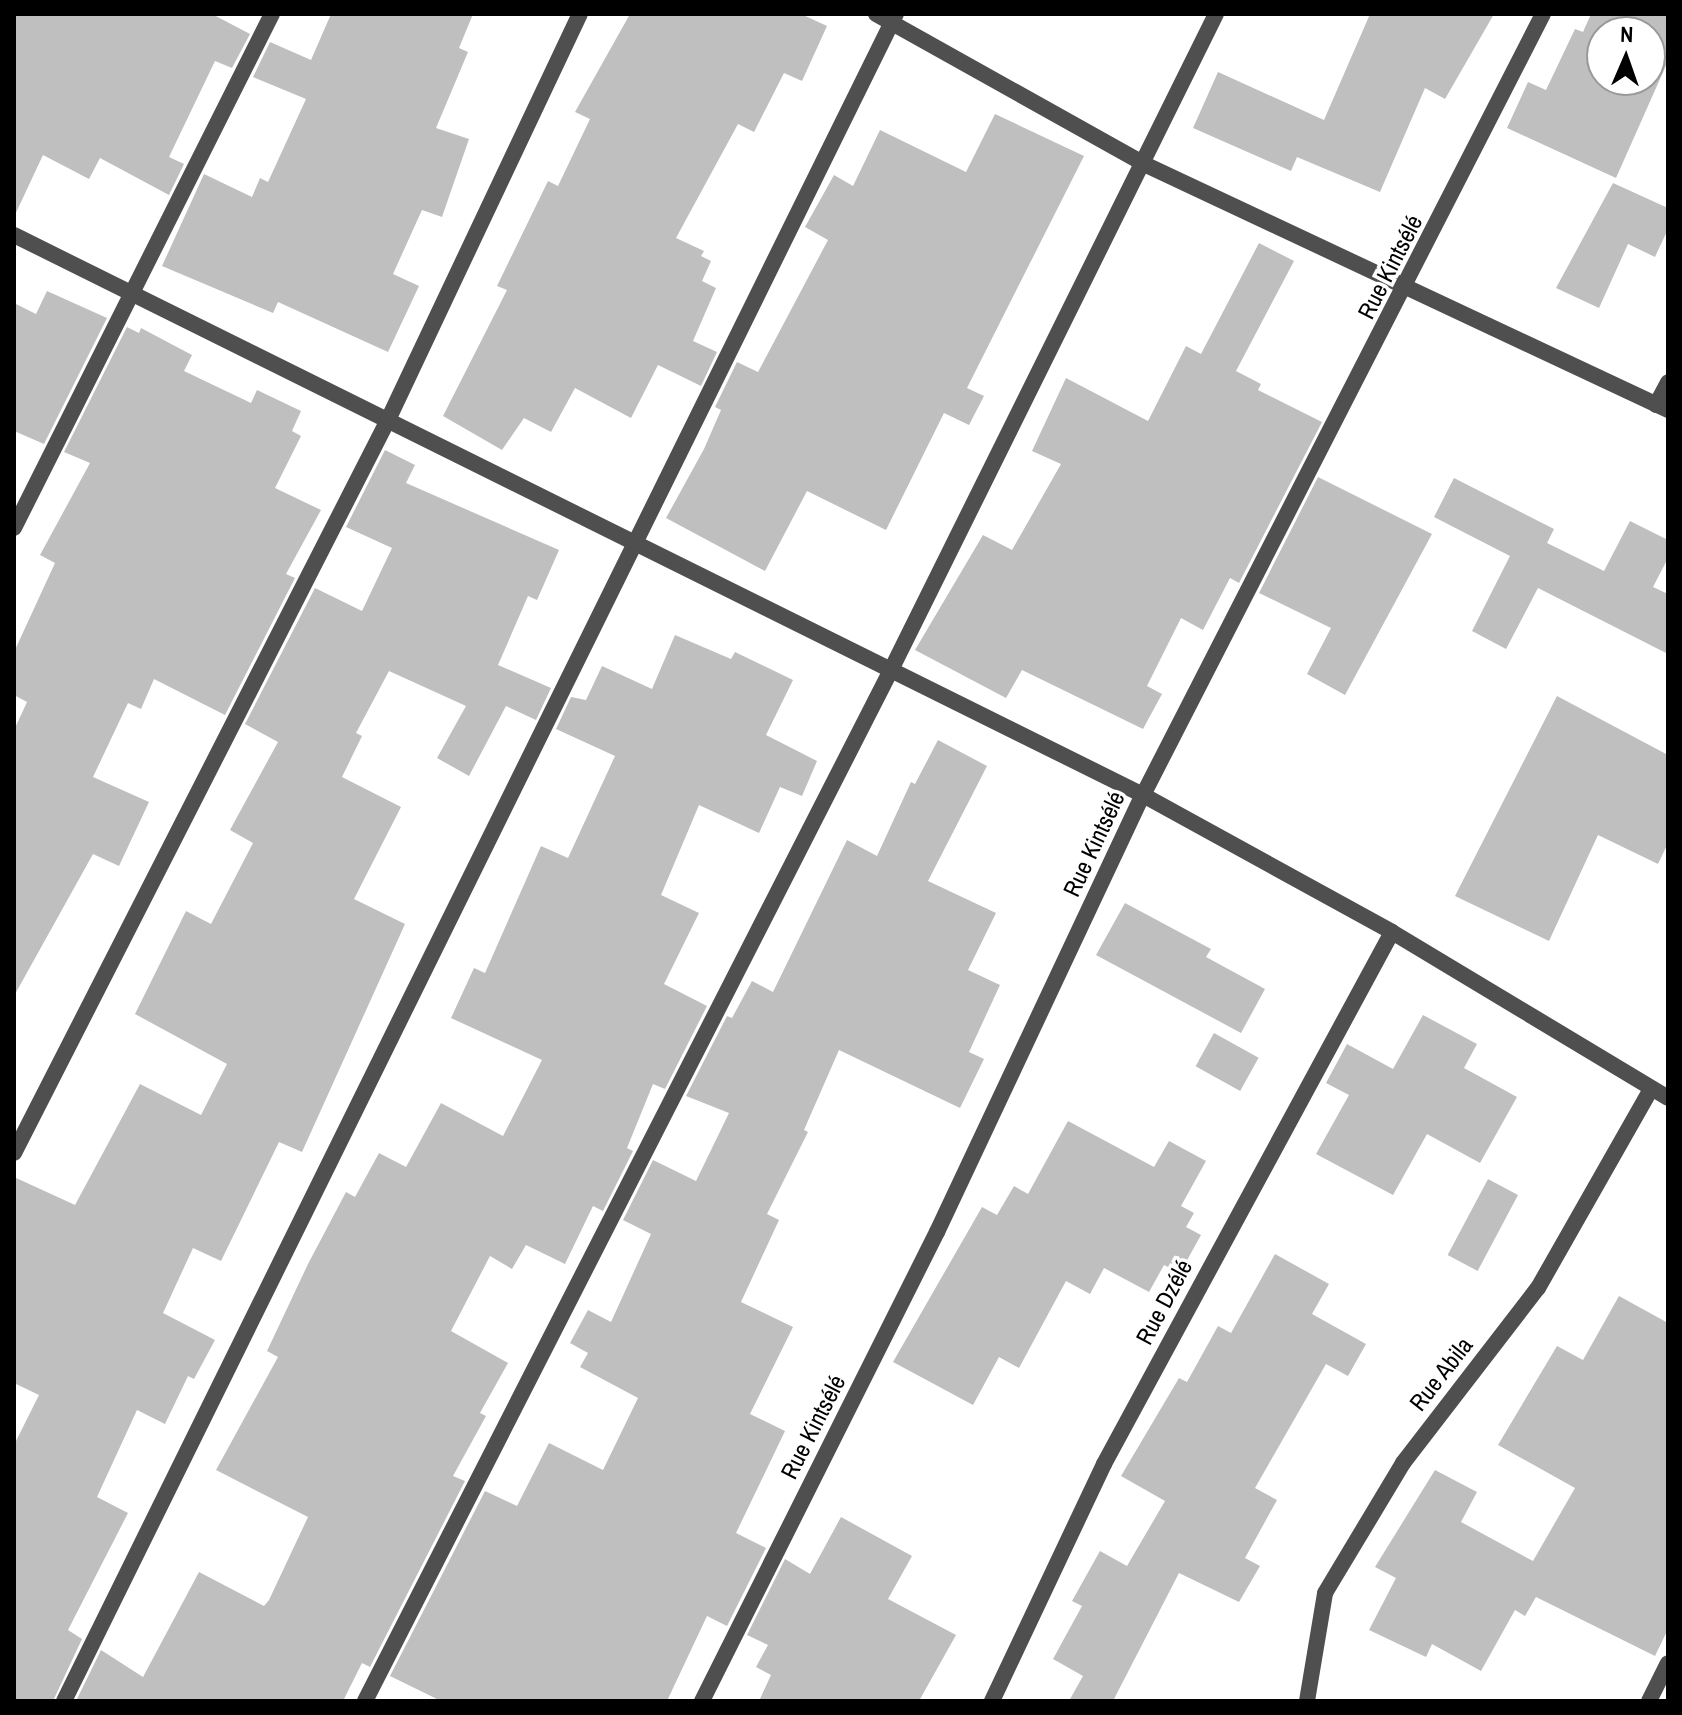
<!DOCTYPE html>
<html>
<head>
<meta charset="utf-8">
<style>
  body { margin:0 }
  #map { position:relative; width:1682px; height:1715px; overflow:hidden; background:#fff; font-family:"Archivo Narrow",sans-serif }
  div>[style] { position:absolute }
  .building>* { inset:0; background:#bfbfbf; transform-origin:0 0 }
  .minor>* { height:16px; margin:-8px; padding:0 8px; transform-origin:8px; border-radius:8px; background:#4f4f4f }
  span { translate:-50% -50%; white-space:nowrap; text-align:center; line-height:1.15; -webkit-text-stroke:7px #fff; paint-order:stroke }
  .street-label { font-size:24px; color:#000 }
  .frame { position:absolute; inset:0; border:16px solid #000; pointer-events:none }
  .north { position:absolute; left:1586px; top:16px; width:80px; height:80px; box-sizing:border-box; background:#fff; border:2px solid #999; border-radius:50%; rotate:2deg; font-size:22px; font-weight:700; line-height:32px; text-align:center; color:#000 }
  .north::after { content:''; display:block; margin:auto; width:28px; height:36px; background:#000; clip-path:polygon(50% 0,100% 100%,50% 72%,0 100%) }
</style>
</head>
<body>
<div id="map">
  <div class="building">
    <div style="clip-path:polygon(14px 14px,212px 14px,250px 34px,232px 68px,215px 61px,169px 157px,184px 164px,169px 195px,100px 158px,89px 179px,43px 155px,14px 217px)"></div>
    <div style="clip-path:polygon(331px 14px,473px 14px,459px 48px,468px 52px,436px 128px,469px 139px,442px 217px,422px 210px,393px 274px,419px 286px,388px 352px,278px 302px,273px 313px,162px 266px,204px 174px,252px 197px,260px 178px,268px 182px,306px 99px,253px 77px,270px 42px,311px 60px)"></div>
    <div style="clip-path:polygon(630px 14px,801px 14px,827px 26px,802px 81px,784px 73px,754px 132px,738px 124px,676px 238px,704px 251px,701px 256px,711px 261px,702px 281px,716px 288px,693px 341px,717px 352px,701px 386px,658px 365px,631px 418px,575px 388px,551px 432px,524px 418px,502px 450px,443px 416px,507px 290px,497px 286px,548px 181px,558px 186px,590px 119px,575px 112px)"></div>
    <div style="clip-path:polygon(1370px 14px,1494px 14px,1445px 99px,1425px 88px,1380px 192px,1297px 157px,1291px 171px,1193px 128px,1218px 72px,1324px 120px)"></div>
    <div style="clip-path:polygon(evenodd,1591px 14px,1668px 14px,1668px 61px,1616px 178px,1507px 128px,1528px 82px,1546px 90px,1575px 29px,1583px 32px,1591px 14px,1602px 32px,1650px 32px,1650px 80px,1602px 80px,1602px 32px)"></div>
    <div style="clip-path:polygon(995px 114px,1084px 156px,967px 388px,984px 396px,969px 425px,944px 413px,886px 530px,807px 491px,765px 571px,666px 518px,704px 449px,721px 410px,715px 407px,737px 362px,758px 372px,828px 240px,805px 227px,834px 175px,853px 186px,880px 130px,966px 172px)"></div>
    <div style="clip-path:polygon(1613px 183px,1668px 208px,1668px 229px,1655px 257px,1628px 244px,1599px 308px,1556px 288px)"></div>
    <div style="clip-path:polygon(1259px 243px,1294px 261px,1236px 371px,1261px 384px,1258px 390px,1322px 422px,1239px 583px,1230px 578px,1203px 630px,1181px 618px,1147px 686px,1162px 694px,1143px 729px,1022px 670px,1006px 698px,915px 650px,983px 535px,1012px 550px,1061px 464px,1032px 451px,1066px 378px,1148px 421px,1186px 346px,1201px 354px)"></div>
    <div style="clip-path:polygon(47px 291px,107px 318px,44px 444px,14px 431px,14px 303px,36px 314px)"></div>
    <div style="clip-path:polygon(127px 327px,139px 333px,141px 328px,192px 355px,184px 371px,251px 403px,257px 390px,301px 411px,292px 431px,301px 436px,275px 488px,321px 510px,286px 574px,295px 578px,225px 715px,154px 679px,141px 709px,128px 703px,93px 777px,149px 802px,119px 866px,93px 854px,14px 996px,14px 730px,27px 702px,14px 695px,14px 652px,55px 563px,40px 555px,90px 463px,64px 452px)"></div>
    <div style="clip-path:polygon(385px 450px,415px 465px,406px 483px,559px 550px,537px 600px,528px 596px,498px 665px,551px 688px,536px 720px,506px 706px,469px 776px,437px 758px,466px 706px,389px 671px,356px 733px,362px 736px,342px 777px,401px 807px,354px 899px,405px 924px,302px 1152px,279px 1142px,221px 1261px,193px 1248px,163px 1313px,215px 1340px,194px 1379px,188px 1376px,165px 1424px,137px 1410px,97px 1497px,128px 1513px,68px 1630px,82px 1639px,53px 1701px,14px 1701px,14px 1445px,39px 1395px,14px 1383px,14px 1177px,75px 1205px,140px 1084px,201px 1115px,227px 1064px,135px 1014px,186px 911px,211px 924px,253px 843px,230px 830px,278px 742px,245px 724px,315px 588px,362px 611px,392px 548px,346px 527px)"></div>
    <div style="clip-path:polygon(1318px 477px,1432px 534px,1345px 695px,1307px 674px,1331px 628px,1259px 593px)"></div>
    <div style="clip-path:polygon(1454px 478px,1554px 529px,1547px 543px,1604px 571px,1630px 521px,1668px 540px,1668px 558px,1653px 587px,1668px 594px,1668px 654px,1538px 588px,1506px 649px,1472px 631px,1510px 556px,1434px 517px)"></div>
    <div style="clip-path:polygon(675px 635px,731px 659px,735px 652px,793px 680px,766px 735px,817px 761px,802px 796px,780px 787px,759px 833px,699px 805px,661px 895px,699px 913px,664px 984px,707px 1006px,665px 1089px,653px 1084px,627px 1148px,633px 1151px,603px 1211px,593px 1206px,565px 1264px,526px 1245px,512px 1269px,490px 1256px,451px 1331px,508px 1363px,480px 1413px,486px 1416px,453px 1476px,465px 1481px,370px 1667px,362px 1663px,343px 1701px,76px 1701px,101px 1650px,143px 1677px,199px 1572px,264px 1606px,269px 1600px,308px 1517px,216px 1470px,278px 1357px,267px 1351px,308px 1264px,346px 1192px,355px 1197px,379px 1153px,406px 1167px,441px 1103px,503px 1136px,542px 1060px,451px 1018px,474px 968px,485px 973px,541px 846px,568px 858px,615px 756px,556px 729px,571px 697px,586px 700px,602px 666px,652px 689px)"></div>
    <div style="clip-path:polygon(1557px 696px,1668px 755px,1668px 843px,1658px 864px,1598px 835px,1549px 941px,1455px 896px)"></div>
    <div style="clip-path:polygon(938px 740px,987px 766px,928px 881px,996px 913px,968px 970px,1000px 985px,969px 1052px,984px 1059px,960px 1108px,839px 1050px,804px 1130px,808px 1132px,767px 1214px,779px 1220px,741px 1302px,793px 1327px,750px 1414px,785px 1431px,736px 1533px,766px 1548px,727px 1626px,707px 1616px,667px 1701px,441px 1701px,390px 1676px,485px 1491px,517px 1506px,549px 1443px,603px 1470px,638px 1398px,580px 1367px,588px 1353px,570px 1343px,588px 1310px,611px 1322px,651px 1234px,623px 1220px,653px 1160px,696px 1181px,729px 1113px,686px 1096px,727px 1016px,732px 1018px,752px 981px,773px 992px,847px 840px,877px 856px,911px 782px,915px 784px)"></div>
    <div style="clip-path:polygon(1125px 903px,1211px 949px,1206px 957px,1265px 989px,1241px 1033px,1096px 955px)"></div>
    <div style="clip-path:polygon(1423px 1015px,1477px 1044px,1464px 1068px,1517px 1097px,1480px 1163px,1427px 1134px,1393px 1195px,1316px 1154px,1349px 1095px,1326px 1083px,1347px 1044px,1393px 1069px)"></div>
    <div style="left:1214px;top:1033px;width:51px;height:38px;rotate:29deg"></div>
    <div style="clip-path:polygon(1068px 1121px,1154px 1167px,1169px 1141px,1206px 1161px,1181px 1206px,1194px 1213px,1186px 1227px,1201px 1235px,1180px 1273px,1164px 1265px,1149px 1292px,1104px 1268px,1090px 1294px,1066px 1281px,1019px 1368px,999px 1357px,973px 1405px,893px 1362px,982px 1207px,997px 1215px,1014px 1186px,1028px 1194px)"></div>
    <div style="left:1488px;top:1179px;width:34px;height:86px;rotate:28deg"></div>
    <div style="clip-path:polygon(1275px 1254px,1329px 1284px,1312px 1314px,1366px 1344px,1348px 1376px,1326px 1364px,1255px 1488px,1277px 1500px,1245px 1558px,1260px 1566px,1239px 1602px,1179px 1573px,1113px 1701px,1069px 1701px,1083px 1676px,1053px 1659px,1082px 1606px,1072px 1601px,1100px 1551px,1127px 1566px,1165px 1501px,1121px 1476px,1179px 1378px,1187px 1382px,1218px 1326px,1231px 1333px)"></div>
    <div style="clip-path:polygon(1619px 1296px,1668px 1323px,1668px 1629px,1655px 1656px,1536px 1597px,1525px 1616px,1515px 1610px,1481px 1671px,1432px 1644px,1426px 1657px,1369px 1630px,1396px 1578px,1375px 1567px,1435px 1470px,1477px 1492px,1461px 1522px,1533px 1561px,1575px 1488px,1498px 1445px,1557px 1346px,1583px 1360px)"></div>
    <div style="clip-path:polygon(841px 1517px,912px 1556px,888px 1599px,956px 1635px,919px 1701px,759px 1701px,771px 1675px,756px 1667px,768px 1645px,747px 1635px,785px 1559px,810px 1574px)"></div>
  </div>
  <div class="minor">
    <div style="left:876px;top:14px;width:307px;rotate:29.2deg"></div>
    <div style="left:1144px;top:164px;width:579px;rotate:25.15deg"></div>
    <div style="left:14px;top:235px;width:1260px;rotate:26.38deg"></div>
    <div style="left:1143px;top:795px;width:284px;rotate:28.8deg"></div>
    <div style="left:1392px;top:932px;width:322px;rotate:31deg"></div>
    <div style="left:1656px;top:405px;width:26px;rotate:-62deg"></div>
    <div style="left:14px;top:528px;width:575px;rotate:-63.35deg"></div>
    <div style="left:14px;top:1153px;width:821px;rotate:-62.97deg"></div>
    <div style="left:387px;top:422px;width:451px;rotate:-64.7deg"></div>
    <div style="left:64px;top:1701px;width:1881px;rotate:-63.75deg"></div>
    <div style="left:365px;top:1701px;width:1155px;rotate:-62.97deg"></div>
    <div style="left:890px;top:672px;width:734px;rotate:-63.64deg"></div>
    <div style="left:702px;top:1701px;width:525px;rotate:-63.39deg"></div>
    <div style="left:937px;top:1232px;width:483px;rotate:-64.8deg"></div>
    <div style="left:1143px;top:795px;width:877px;rotate:-62.88deg"></div>
    <div style="left:992px;top:1701px;width:262px;rotate:-64.7deg"></div>
    <div style="left:1104px;top:1464px;width:605px;rotate:-61.57deg"></div>
    <div style="left:1307px;top:1701px;width:109px;rotate:-80.5deg"></div>
    <div style="left:1325px;top:1593px;width:152px;rotate:-59deg"></div>
    <div style="left:1403px;top:1463px;width:221px;rotate:-52.4deg"></div>
    <div style="left:1538px;top:1288px;width:227px;rotate:-60.4deg"></div>
    <div style="left:1649px;top:1701px;width:42px;rotate:-63.4deg"></div>
  </div>
  <div class="street-label">
    <span style="left:1390px;top:267px;rotate:-63deg">Rue Kintsélé</span>
    <span style="left:1094px;top:844px;rotate:-65deg">Rue Kintsélé</span>
    <span style="left:1164px;top:1302px;rotate:-62deg">Rue Dzélé</span>
    <span style="left:1441px;top:1374px;rotate:-52deg">Rue Abila</span>
    <span style="left:813px;top:1427px;rotate:-63deg">Rue Kintsélé</span>
  </div>
  <div class="frame"></div>
  <div class="north">N</div>
</div>
</body>
</html>
